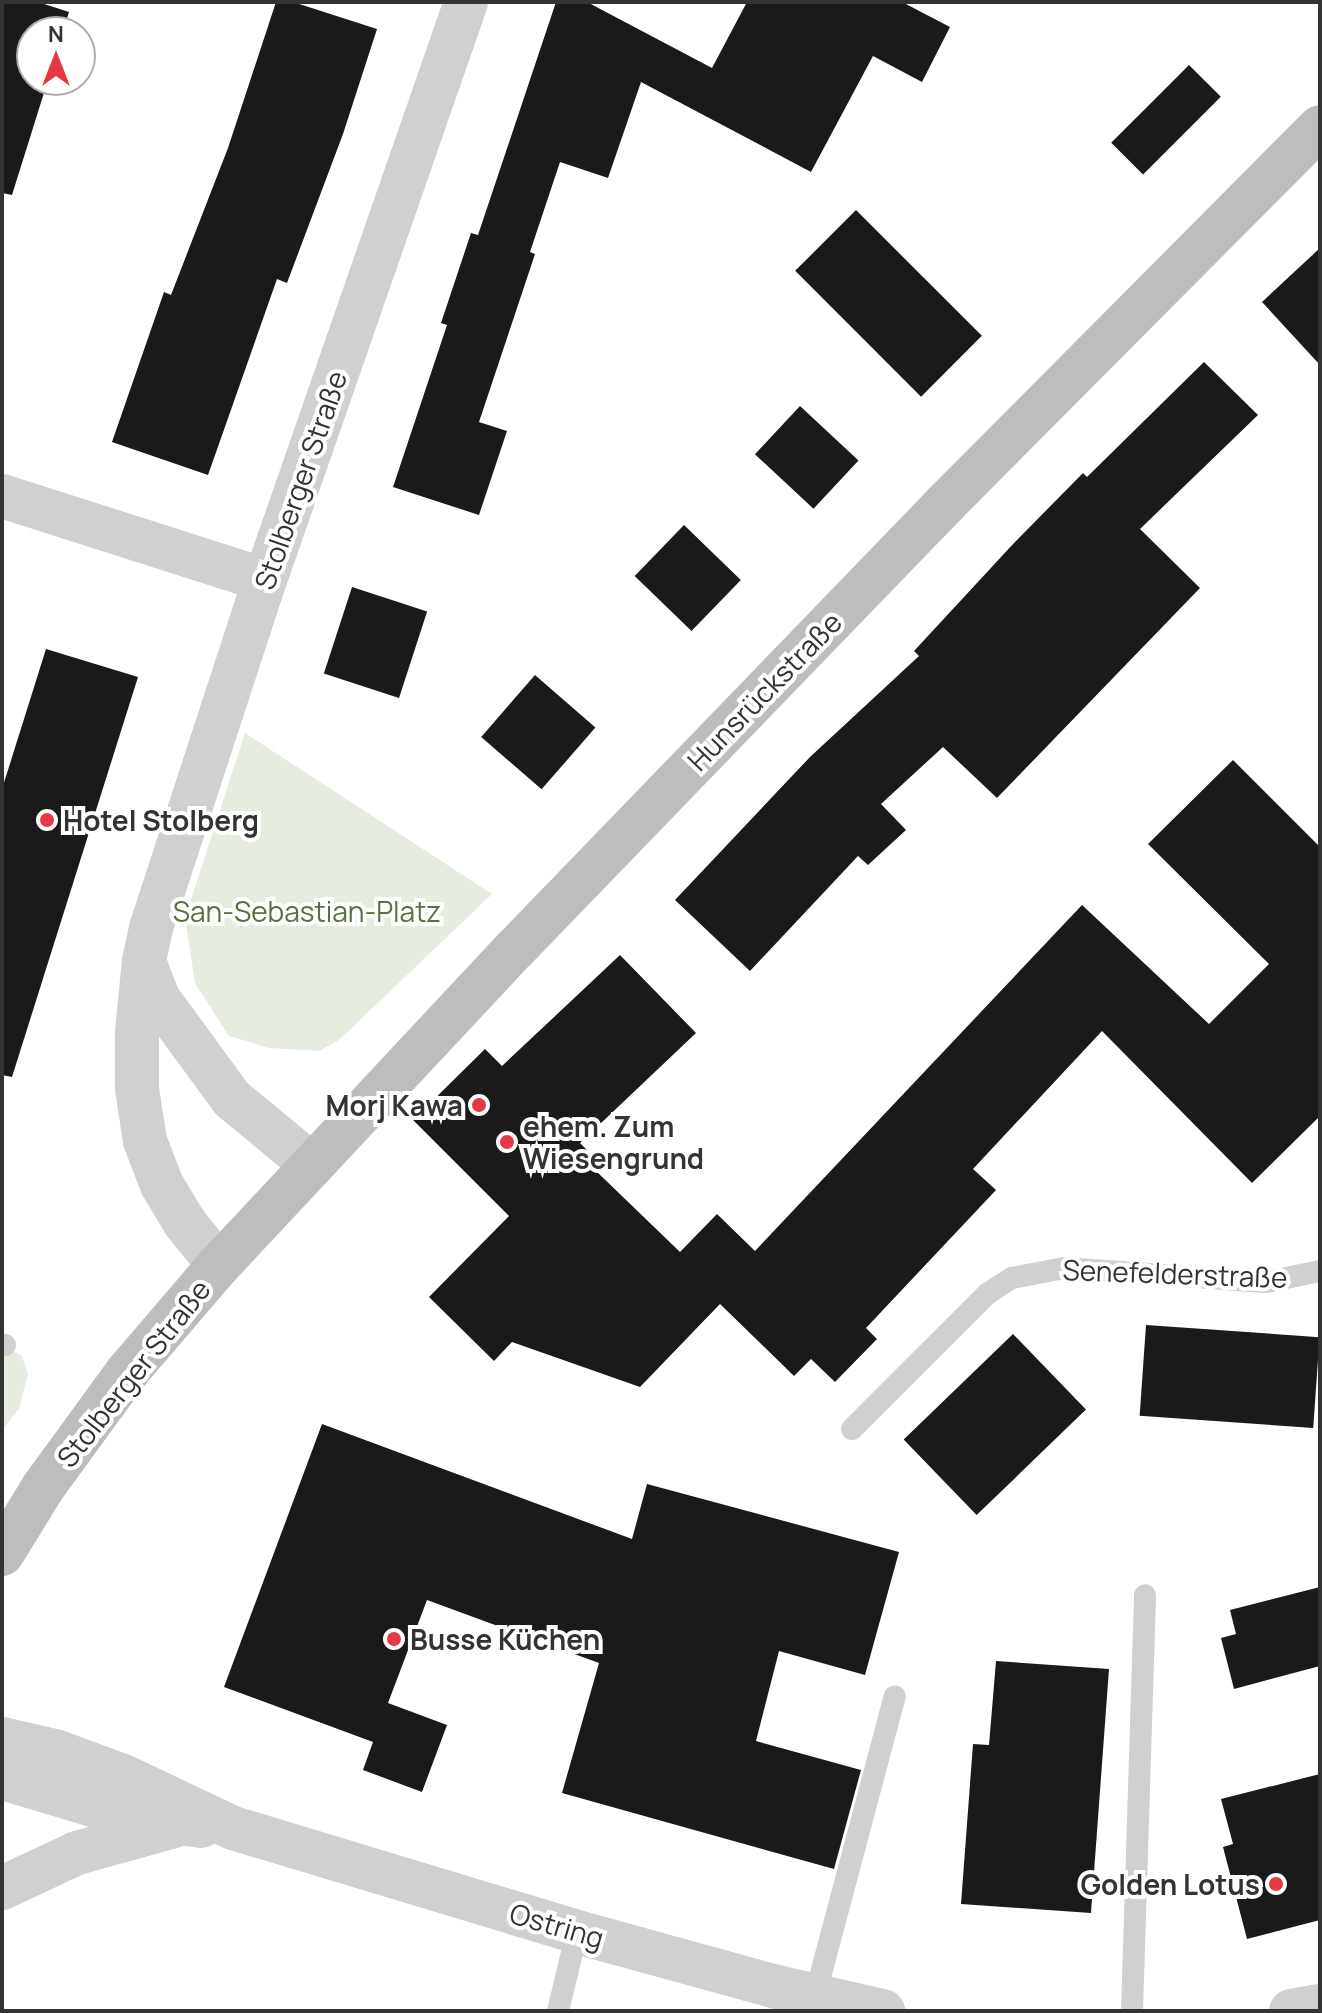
<!DOCTYPE html>
<html>
<head>
<meta charset="utf-8">
<style>
  body { margin:0 }
  #map { position:relative; width:1322px; height:2013px; overflow:hidden; background:#fff; font-family:Manrope,sans-serif }
  div>[style] { position:absolute }
  .green>* { inset:0; background:#e6ecdf }
  .building>* { inset:0; background:#1a1a1a; transform-origin:0 0 }
  .service>* { height:22px; margin:-11px; padding:0 11px; transform-origin:11px; border-radius:11px; background:#d0d0d0 }
  .minor>* { height:44px; margin:-22px; padding:0 22px; transform-origin:22px; border-radius:22px; background:#d0d0d0 }
  .tertiary>* { height:44px; margin:-22px; padding:0 22px; transform-origin:22px; border-radius:22px; background:#d0d0d0 }
  .secondary>* { height:44px; margin:-22px; padding:0 22px; transform-origin:22px; border-radius:22px; background:#bdbdbd }
  .dots>* { width:22px; height:22px; translate:-50% -50%; box-sizing:border-box; border:4px solid #fff; border-radius:50% }
  span { translate:-50% -50%; white-space:nowrap; text-align:center; line-height:1.15; -webkit-text-stroke:8px #fff; paint-order:stroke }
  .street-label { font-size:28px; color:#333 }
  .poi-label { font-size:28px; color:#333; font-weight:700 }
  .left { translate:0 -50%; text-align:left }
  .right { translate:-100% -50%; text-align:right }
  .park-label { font-size:28px; color:#56703f }
  .frame { position:absolute; inset:0; border:4px solid #333; pointer-events:none }
  .north { position:absolute; left:16px; top:16px; width:80px; height:80px; box-sizing:border-box; background:#fff; border:2px solid #adadad; border-radius:50%; rotate:0deg; font-size:22px; font-weight:700; line-height:32px; text-align:center; color:#333 }
  .north::after { content:''; display:block; margin:auto; width:28px; height:36px; background:#e63946; clip-path:polygon(50% 0,100% 100%,50% 72%,0 100%) }
</style>
</head>
<body>
<div id="map">
  <div class="green">
    <div style="clip-path:polygon(245px 733px,492px 894px,339px 1040px,319px 1051px,270px 1048px,229px 1036px,195px 983px,185px 918px)"></div>
    <div style="clip-path:polygon(2px 1345px,22px 1356px,28px 1374px,19px 1409px,2px 1430px)"></div>
  </div>
  <div class="building">
    <div style="clip-path:polygon(2px 2px,38px 2px,69px 12px,63px 32px,32px 32px,32px 80px,48px 80px,12px 195px,2px 193px)"></div>
    <div style="clip-path:polygon(276px 2px,293px 2px,377px 29px,343px 134px,287px 283px,277px 279px,208px 475px,112px 442px,164px 292px,171px 295px,228px 148px)"></div>
    <div style="clip-path:polygon(556px 2px,587px 2px,712px 68px,747px 2px,902px 2px,950px 27px,922px 82px,873px 56px,811px 172px,641px 82px,608px 178px,560px 162px,530px 252px,535px 254px,479px 422px,507px 431px,479px 515px,393px 487px,447px 325px,441px 323px,471px 233px,478px 235px)"></div>
    <div style="left:1189px;top:65px;width:45px;height:110px;rotate:45deg"></div>
    <div style="left:856px;top:210px;width:178px;height:86px;rotate:45deg"></div>
    <div style="clip-path:polygon(1320px 248px,1320px 365px,1262px 302px)"></div>
    <div style="clip-path:polygon(1204px 362px,1258px 415px,1140px 529px,1200px 588px,997px 798px,943px 747px,881px 804px,906px 830px,868px 865px,858px 856px,750px 971px,675px 900px,810px 757px,919px 656px,914px 651px,1014px 543px,1083px 473px,1087px 477px)"></div>
    <div style="left:800px;top:406px;width:80px;height:66px;rotate:43deg"></div>
    <div style="left:684px;top:525px;width:79px;height:71px;rotate:44deg"></div>
    <div style="left:352px;top:587px;width:79px;height:91px;rotate:18deg"></div>
    <div style="clip-path:polygon(46px 649px,138px 677px,12px 1077px,2px 1075px,2px 789px)"></div>
    <div style="left:535px;top:675px;width:80px;height:82px;rotate:41deg"></div>
    <div style="clip-path:polygon(1233px 760px,1320px 847px,1320px 1116px,1252px 1183px,1102px 1031px,973px 1169px,996px 1190px,866px 1328px,877px 1339px,835px 1382px,811px 1359px,794px 1376px,720px 1304px,640px 1387px,512px 1342px,494px 1361px,429px 1297px,509px 1216px,413px 1120px,485px 1049px,502px 1066px,620px 955px,696px 1033px,580px 1143px,601px 1164px,595px 1170px,680px 1252px,717px 1214px,755px 1251px,1082px 905px,1209px 1024px,1269px 964px,1148px 844px)"></div>
    <div style="left:1146px;top:1325px;width:174px;height:91px;rotate:4deg"></div>
    <div style="left:1013px;top:1334px;width:105px;height:152px;rotate:46deg"></div>
    <div style="clip-path:polygon(322px 1424px,632px 1539px,647px 1484px,899px 1552px,865px 1675px,779px 1651px,756px 1741px,861px 1770px,834px 1869px,562px 1793px,599px 1663px,427px 1600px,388px 1703px,447px 1725px,422px 1792px,363px 1770px,373px 1742px,224px 1687px)"></div>
    <div style="clip-path:polygon(1320px 1587px,1320px 1666px,1234px 1689px,1221px 1638px,1236px 1634px,1230px 1610px)"></div>
    <div style="clip-path:polygon(996px 1661px,1109px 1669px,1091px 1913px,961px 1904px,973px 1744px,989px 1745px)"></div>
    <div style="clip-path:polygon(1320px 1774px,1320px 1920px,1247px 1939px,1223px 1847px,1233px 1844px,1221px 1799px)"></div>
  </div>
  <div class="service">
    <div style="left:2px;top:1345px;width:3px"></div>
    <div style="left:852px;top:1429px;width:191px;rotate:-45deg"></div>
    <div style="left:987px;top:1294px;width:30px;rotate:-33deg"></div>
    <div style="left:1012px;top:1278px;width:53px;rotate:-10.9deg"></div>
    <div style="left:1064px;top:1268px;width:202px;rotate:4deg"></div>
    <div style="left:1266px;top:1282px;width:55px;rotate:-11.5deg"></div>
    <div style="left:815px;top:1996px;width:310px;rotate:-75.1deg"></div>
    <div style="left:558px;top:2011px;width:81px;rotate:-76.5deg"></div>
    <div style="left:1132px;top:2011px;width:416px;rotate:-88.2deg"></div>
  </div>
  <div class="minor">
    <div style="left:2px;top:496px;width:276px;rotate:17.7deg"></div>
    <div style="left:145px;top:964px;width:36px;rotate:69deg"></div>
    <div style="left:158px;top:998px;width:125px;rotate:53.8deg"></div>
    <div style="left:232px;top:1099px;width:104px;rotate:39.5deg"></div>
    <div style="left:219px;top:1265px;width:54px;rotate:-129deg"></div>
    <div style="left:185px;top:1223px;width:44px;rotate:-121.2deg"></div>
    <div style="left:162px;top:1185px;width:47px;rotate:-111.1deg"></div>
    <div style="left:145px;top:1141px;width:53px;rotate:-98.7deg"></div>
    <div style="left:137px;top:1089px;width:57px;rotate:-90deg"></div>
    <div style="left:137px;top:1032px;width:71px;rotate:-84.4deg"></div>
    <div style="left:144px;top:961px;width:34px;rotate:-78deg"></div>
    <div style="left:151px;top:928px;width:366px;rotate:-71.9deg"></div>
    <div style="left:265px;top:580px;width:612px;rotate:-70.82deg"></div>
  </div>
  <div class="tertiary">
    <div style="left:2px;top:1739px;width:54px;rotate:12.8deg"></div>
    <div style="left:55px;top:1751px;width:72px;rotate:20.2deg"></div>
    <div style="left:123px;top:1776px;width:122px;rotate:25.3deg"></div>
    <div style="left:233px;top:1828px;width:359px;rotate:16.8deg"></div>
    <div style="left:577px;top:1932px;width:207px;rotate:15.4deg"></div>
    <div style="left:777px;top:1987px;width:109px;rotate:12.8deg"></div>
    <div style="left:2px;top:1778px;width:126px;rotate:16.6deg"></div>
    <div style="left:123px;top:1814px;width:79px;rotate:8.7deg"></div>
    <div style="left:2px;top:1888px;width:83px;rotate:-25deg"></div>
    <div style="left:77px;top:1853px;width:98px;rotate:-15.5deg"></div>
    <div style="left:1291px;top:2011px;width:29px;rotate:-10deg"></div>
  </div>
  <div class="secondary">
    <div style="left:2px;top:1554px;width:80px;rotate:-58.3deg"></div>
    <div style="left:44px;top:1486px;width:142px;rotate:-53.9deg"></div>
    <div style="left:128px;top:1371px;width:140px;rotate:-49.4deg"></div>
    <div style="left:219px;top:1265px;width:433px;rotate:-46.9deg"></div>
    <div style="left:515px;top:949px;width:620px;rotate:-45.98deg"></div>
    <div style="left:946px;top:503px;width:530px;rotate:-45.15deg"></div>
  </div>
  <div class="dots">
    <div style="left:47px;top:820px;background:#e63946"></div>
    <div style="left:479px;top:1105px;background:#e63946"></div>
    <div style="left:507px;top:1142px;background:#e63946"></div>
    <div style="left:394px;top:1639px;background:#e63946"></div>
    <div style="left:1276px;top:1884px;background:#e63946"></div>
  </div>
  <div class="street-label">
    <span style="left:300px;top:480px;rotate:-71deg">Stolberger Straße</span>
    <span style="left:764px;top:691px;rotate:-46deg">Hunsrückstraße</span>
    <span style="left:1175px;top:1273px;rotate:2deg">Senefelderstraße</span>
    <span style="left:133px;top:1373px;rotate:-52deg">Stolberger Straße</span>
    <span style="left:557px;top:1925px;rotate:16deg">Ostring</span>
  </div>
  <div class="poi-label">
    <span class="left" style="left:63px;top:820px">Hotel Stolberg</span>
    <span class="right" style="left:463px;top:1105px">Morj Kawa</span>
    <span class="left" style="left:523px;top:1142px">ehem. Zum<br>Wiesengrund</span>
    <span class="left" style="left:410px;top:1639px">Busse Küchen</span>
    <span class="right" style="left:1260px;top:1884px">Golden Lotus</span>
  </div>
  <div class="park-label">
    <span style="left:307px;top:911px">San-Sebastian-Platz</span>
  </div>
  <div class="frame"></div>
  <div class="north">N</div>
</div>
</body>
</html>
